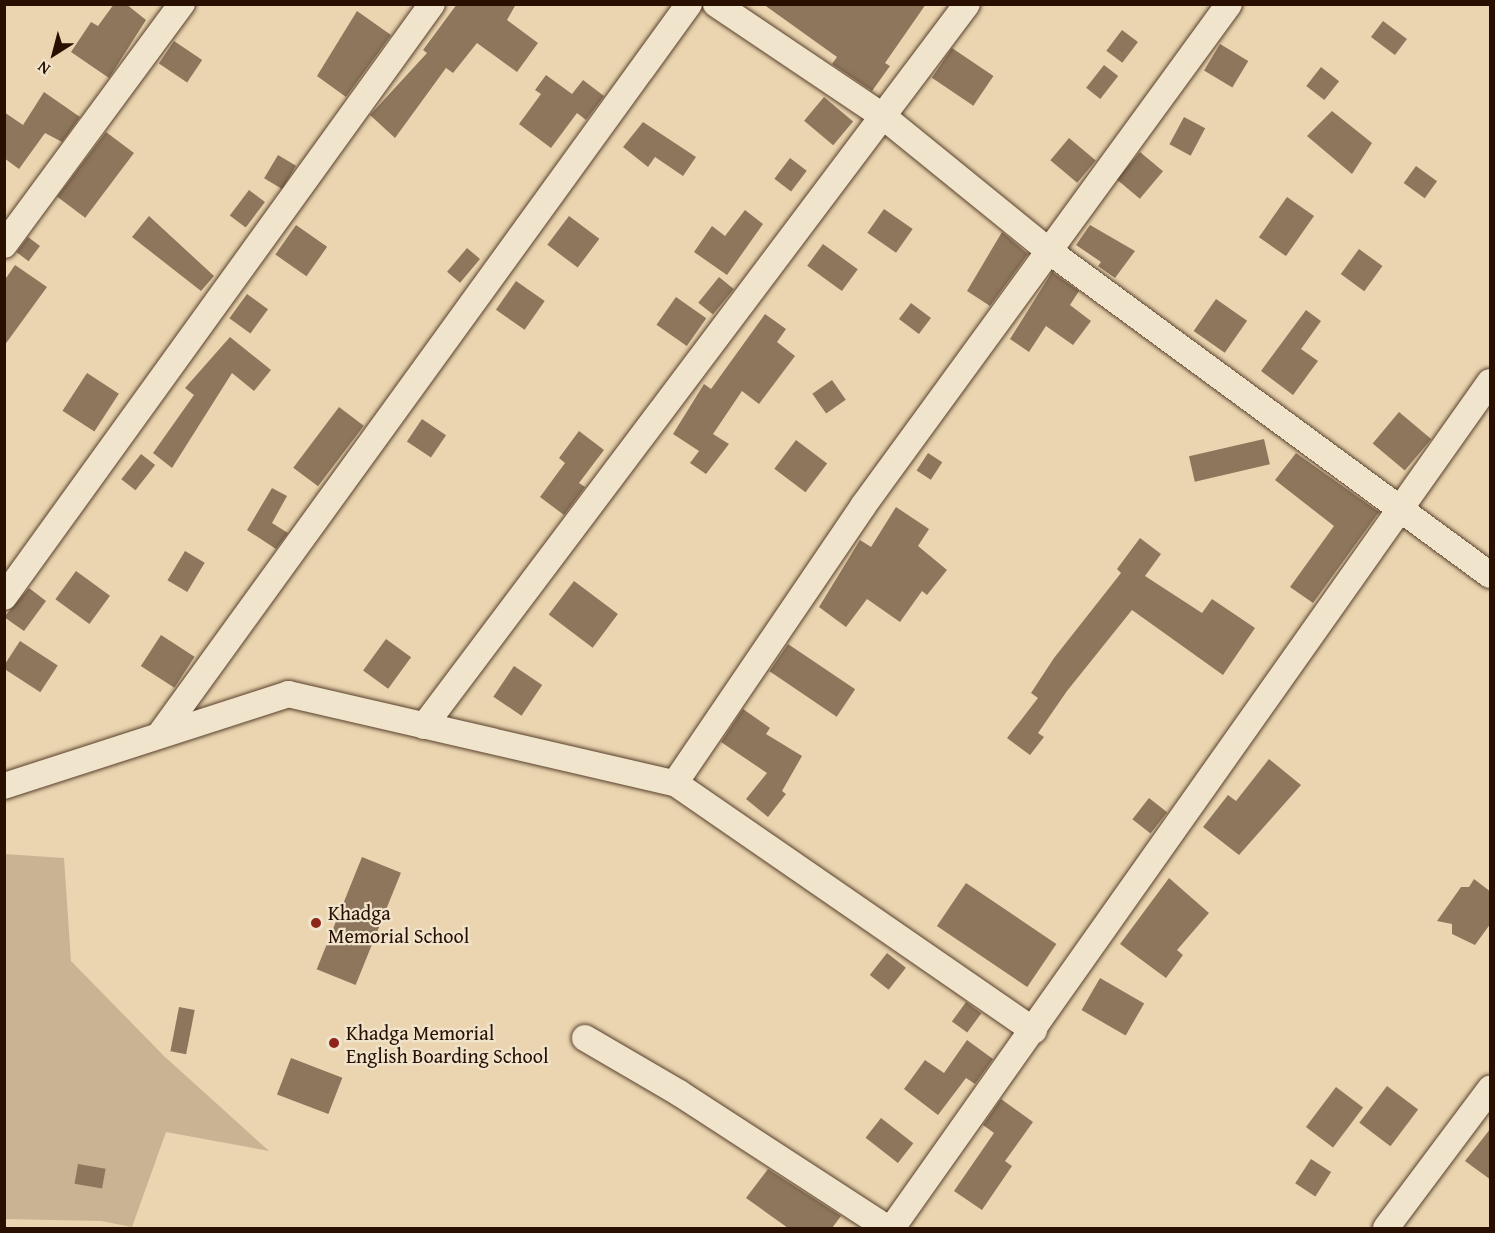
<!DOCTYPE html>
<html>
<head>
<meta charset="utf-8">
<style>
  body { margin:0 }
  #map { position:relative; width:1495px; height:1233px; overflow:hidden; background:#ead5b0; font-family:"Gentium Book Plus",serif }
  div>[style] { position:absolute }
  .green>* { inset:0; background:#c9b392 }
  .building>* { inset:0; background:#8d765c; transform-origin:0 0 }
  .roads { filter:drop-shadow(0 0 2px #58402c) drop-shadow(0 0 2px #58402c) }
  .minor>* { height:26px; margin:-13px; padding:0 13px; transform-origin:13px; border-radius:13px; background:#f1e4cc }
  .dots>* { width:16px; height:16px; translate:-50% -50%; box-sizing:border-box; border:3px solid #f1e4cc; border-radius:50% }
  span { translate:-50% -50%; white-space:nowrap; text-align:center; line-height:1.15; -webkit-text-stroke:4.5px #f1e4cc; paint-order:stroke }
  .poi-label { font-size:20px; color:#280f00 }
  .left { translate:0 -50%; text-align:left }
  .frame { position:absolute; inset:0; border:6px solid #280f00; pointer-events:none }
  .north { position:absolute; left:24px; top:24px; width:60px; height:60px; -webkit-text-stroke:4px #f1e4cc; paint-order:stroke; rotate:216deg; font-size:16px; font-weight:700; line-height:24px; text-align:center; color:#280f00 }
  .north::after { content:''; display:block; margin:auto; width:21px; height:27px; background:#280f00; clip-path:polygon(50% 0,100% 100%,50% 72%,0 100%) }
</style>
</head>
<body>
<div id="map">
  <div class="green">
    <div style="clip-path:polygon(4px 854px,64px 858px,71px 961px,164px 1056px,269px 1151px,166px 1132px,132px 1227px,101px 1221px,5px 1219px)"></div>
  </div>
  <div class="building">
    <div style="clip-path:polygon(114px 4px,126px 4px,146px 20px,109px 78px,71px 52px,91px 22px,98px 26px)"></div>
    <div style="clip-path:polygon(457px 4px,516px 4px,507px 20px,538px 43px,517px 72px,477px 43px,453px 73px,446px 68px,395px 138px,370px 115px,427px 53px,423px 50px)"></div>
    <div style="clip-path:polygon(763px 4px,926px 4px,885px 63px,890px 66px,872px 91px,832px 64px,837px 57px)"></div>
    <div style="clip-path:polygon(357px 11px,391px 35px,346px 97px,317px 76px)"></div>
    <div style="left:1383px;top:21px;width:30px;height:20px;rotate:37deg"></div>
    <div style="left:1122px;top:30px;width:20px;height:26px;rotate:37deg"></div>
    <div style="left:174px;top:41px;width:34px;height:27px;rotate:34deg"></div>
    <div style="left:1220px;top:44px;width:33px;height:31px;rotate:31deg"></div>
    <div style="left:952px;top:48px;width:50px;height:36px;rotate:34deg"></div>
    <div style="left:1104px;top:65px;width:18px;height:29px;rotate:38deg"></div>
    <div style="left:1321px;top:67px;width:23px;height:24px;rotate:38deg"></div>
    <div style="clip-path:polygon(546px 75px,572px 94px,583px 80px,604px 96px,586px 120px,577px 113px,551px 148px,519px 124px,541px 94px,535px 90px)"></div>
    <div style="clip-path:polygon(44px 92px,80px 117px,62px 142px,45px 133px,19px 169px,4px 158px,4px 112px,23px 125px)"></div>
    <div style="left:824px;top:97px;width:38px;height:31px;rotate:40deg"></div>
    <div style="clip-path:polygon(1332px 111px,1372px 143px,1352px 174px,1307px 136px)"></div>
    <div style="left:1184px;top:117px;width:24px;height:31px;rotate:28deg"></div>
    <div style="clip-path:polygon(643px 122px,696px 157px,683px 176px,655px 157px,648px 167px,623px 147px)"></div>
    <div style="left:106px;top:132px;width:35px;height:81px;rotate:37deg"></div>
    <div style="left:1069px;top:138px;width:35px;height:29px;rotate:40deg"></div>
    <div style="left:1140px;top:152px;width:30px;height:36px;rotate:40deg"></div>
    <div style="left:278px;top:155px;width:21px;height:27px;rotate:31deg"></div>
    <div style="left:790px;top:158px;width:21px;height:26px;rotate:37deg"></div>
    <div style="left:1416px;top:166px;width:26px;height:21px;rotate:36deg"></div>
    <div style="left:249px;top:190px;width:20px;height:32px;rotate:37deg"></div>
    <div style="left:1287px;top:197px;width:33px;height:49px;rotate:35deg"></div>
    <div style="left:884px;top:209px;width:35px;height:29px;rotate:35deg"></div>
    <div style="clip-path:polygon(745px 210px,763px 224px,727px 275px,694px 252px,712px 226px,725px 236px)"></div>
    <div style="clip-path:polygon(149px 216px,214px 276px,201px 291px,132px 237px)"></div>
    <div style="left:569px;top:216px;width:38px;height:36px;rotate:37deg"></div>
    <div style="left:296px;top:225px;width:38px;height:36px;rotate:35deg"></div>
    <div style="clip-path:polygon(1090px 225px,1135px 251px,1115px 278px,1098px 266px,1101px 262px,1076px 245px)"></div>
    <div style="clip-path:polygon(1002px 232px,1028px 254px,990px 306px,967px 291px)"></div>
    <div style="left:28px;top:237px;width:15px;height:19px;rotate:37deg"></div>
    <div style="left:823px;top:244px;width:43px;height:27px;rotate:36deg"></div>
    <div style="left:467px;top:248px;width:17px;height:31px;rotate:40deg"></div>
    <div style="left:1359px;top:249px;width:29px;height:31px;rotate:36deg"></div>
    <div style="clip-path:polygon(15px 265px,47px 287px,4px 346px,4px 281px)"></div>
    <div style="clip-path:polygon(1052px 272px,1079px 291px,1070px 305px,1091px 321px,1073px 345px,1046px 326px,1029px 352px,1010px 339px)"></div>
    <div style="left:719px;top:277px;width:19px;height:33px;rotate:39deg"></div>
    <div style="left:516px;top:281px;width:35px;height:35px;rotate:35deg"></div>
    <div style="left:247px;top:294px;width:26px;height:30px;rotate:36deg"></div>
    <div style="left:676px;top:297px;width:37px;height:34px;rotate:35deg"></div>
    <div style="left:1216px;top:299px;width:38px;height:39px;rotate:35deg"></div>
    <div style="left:911px;top:303px;width:25px;height:20px;rotate:37deg"></div>
    <div style="clip-path:polygon(1306px 310px,1321px 321px,1301px 349px,1318px 361px,1293px 395px,1261px 371px)"></div>
    <div style="clip-path:polygon(765px 314px,786px 329px,777px 342px,795px 356px,759px 404px,742px 391px,713px 434px,729px 444px,706px 474px,690px 463px,699px 451px,673px 434px,704px 384px,711px 389px)"></div>
    <div style="clip-path:polygon(230px 337px,271px 370px,254px 391px,232px 373px,172px 468px,153px 453px,194px 395px,185px 388px)"></div>
    <div style="left:87px;top:373px;width:38px;height:45px;rotate:33deg"></div>
    <div style="left:832px;top:380px;width:24px;height:24px;rotate:55deg"></div>
    <div style="left:339px;top:407px;width:31px;height:76px;rotate:37deg"></div>
    <div style="left:1399px;top:412px;width:42px;height:41px;rotate:40deg"></div>
    <div style="left:422px;top:419px;width:29px;height:27px;rotate:34deg"></div>
    <div style="clip-path:polygon(579px 431px,604px 450px,579px 483px,585px 487px,564px 515px,540px 497px,565px 463px,559px 458px)"></div>
    <div style="left:1264px;top:439px;width:26px;height:77px;rotate:77deg"></div>
    <div style="left:796px;top:440px;width:39px;height:36px;rotate:37deg"></div>
    <div style="left:928px;top:453px;width:17px;height:21px;rotate:33deg"></div>
    <div style="clip-path:polygon(1296px 453px,1379px 512px,1313px 603px,1290px 587px,1334px 526px,1275px 480px)"></div>
    <div style="left:141px;top:454px;width:18px;height:32px;rotate:38deg"></div>
    <div style="clip-path:polygon(272px 488px,287px 496px,272px 523px,288px 533px,276px 549px,247px 530px)"></div>
    <div style="clip-path:polygon(896px 507px,929px 529px,918px 546px,947px 570px,927px 595px,922px 591px,900px 622px,867px 599px,846px 627px,819px 607px,860px 540px,871px 547px)"></div>
    <div style="clip-path:polygon(1140px 538px,1161px 554px,1145px 576px,1202px 613px,1212px 599px,1255px 628px,1223px 675px,1132px 610px,1067px 691px,1038px 733px,1044px 737px,1030px 755px,1007px 738px,1038px 698px,1031px 693px,1054px 658px,1121px 573px,1117px 569px)"></div>
    <div style="left:185px;top:551px;width:23px;height:34px;rotate:31deg"></div>
    <div style="left:76px;top:571px;width:42px;height:35px;rotate:36deg"></div>
    <div style="left:574px;top:581px;width:55px;height:42px;rotate:37deg"></div>
    <div style="clip-path:polygon(29px 588px,46px 601px,24px 631px,4px 617px)"></div>
    <div style="left:161px;top:635px;width:40px;height:37px;rotate:33deg"></div>
    <div style="left:386px;top:639px;width:31px;height:39px;rotate:36deg"></div>
    <div style="left:20px;top:641px;width:45px;height:32px;rotate:33deg"></div>
    <div style="left:788px;top:644px;width:81px;height:33px;rotate:34deg"></div>
    <div style="left:514px;top:666px;width:34px;height:37px;rotate:34deg"></div>
    <div style="clip-path:polygon(743px 709px,770px 728px,766px 734px,802px 756px,782px 791px,786px 794px,768px 817px,746px 799px,767px 773px,721px 742px)"></div>
    <div style="clip-path:polygon(1269px 759px,1301px 785px,1239px 855px,1203px 827px,1228px 795px,1236px 801px)"></div>
    <div style="left:1149px;top:798px;width:23px;height:27px;rotate:38deg"></div>
    <div style="left:362px;top:857px;width:42px;height:121px;rotate:22deg"></div>
    <div style="clip-path:polygon(1169px 878px,1209px 913px,1177px 950px,1183px 955px,1166px 978px,1120px 944px)"></div>
    <div style="clip-path:polygon(1474px 879px,1491px 892px,1491px 923px,1475px 945px,1452px 934px,1452px 924px,1437px 921px,1461px 887px,1469px 887px)"></div>
    <div style="left:966px;top:883px;width:109px;height:52px;rotate:34deg"></div>
    <div style="left:887px;top:953px;width:24px;height:28px;rotate:38deg"></div>
    <div style="left:1100px;top:978px;width:51px;height:37px;rotate:30deg"></div>
    <div style="left:966px;top:1002px;width:19px;height:24px;rotate:36deg"></div>
    <div style="left:179px;top:1007px;width:16px;height:45px;rotate:11deg"></div>
    <div style="clip-path:polygon(967px 1040px,993px 1059px,975px 1084px,966px 1078px,938px 1115px,904px 1089px,925px 1060px,944px 1073px)"></div>
    <div style="left:291px;top:1058px;width:55px;height:39px;rotate:21deg"></div>
    <div style="left:1387px;top:1086px;width:39px;height:46px;rotate:37deg"></div>
    <div style="left:1336px;top:1087px;width:34px;height:50px;rotate:37deg"></div>
    <div style="clip-path:polygon(1001px 1099px,1033px 1122px,1005px 1161px,1012px 1166px,982px 1210px,954px 1191px,994px 1133px,983px 1125px)"></div>
    <div style="left:881px;top:1118px;width:41px;height:25px;rotate:38deg"></div>
    <div style="clip-path:polygon(1491px 1128px,1491px 1180px,1465px 1161px)"></div>
    <div style="left:1311px;top:1159px;width:24px;height:29px;rotate:33deg"></div>
    <div style="left:78px;top:1164px;width:28px;height:20px;rotate:10deg"></div>
    <div style="clip-path:polygon(768px 1169px,841px 1216px,832px 1228px,788px 1228px,746px 1198px)"></div>
  </div>
  <div class="roads">
    <div class="minor">
      <div style="left:716px;top:4px;width:202px;rotate:33.9deg"></div>
      <div style="left:884px;top:117px;width:213px;rotate:39.1deg"></div>
      <div style="left:1049px;top:251px;width:547px;rotate:36.3deg"></div>
      <div style="left:4px;top:245px;width:300px;rotate:-53.6deg"></div>
      <div style="left:4px;top:597px;width:731px;rotate:-54.18deg"></div>
      <div style="left:424px;top:726px;width:903px;rotate:-53.05deg"></div>
      <div style="left:161px;top:733px;width:900px;rotate:-54.08deg"></div>
      <div style="left:675px;top:783px;width:335px;rotate:-55.8deg"></div>
      <div style="left:863px;top:506px;width:621px;rotate:-53.9deg"></div>
      <div style="left:4px;top:786px;width:299px;rotate:-17.9deg"></div>
      <div style="left:288px;top:694px;width:397px;rotate:13deg"></div>
      <div style="left:675px;top:783px;width:436px;rotate:34.6deg"></div>
      <div style="left:585px;top:1038px;width:109px;rotate:30.3deg"></div>
      <div style="left:679px;top:1093px;width:248px;rotate:33deg"></div>
      <div style="left:892px;top:1228px;width:1036px;rotate:-54.75deg"></div>
      <div style="left:1386px;top:1228px;width:174px;rotate:-53.2deg"></div>
    </div>
  </div>
  <div class="dots">
    <div style="left:316px;top:923px;background:#8f2418"></div>
    <div style="left:334px;top:1043px;background:#8f2418"></div>
  </div>
  <div class="poi-label">
    <span class="left" style="left:328px;top:924px">Khadga<br>Memorial School</span>
    <span class="left" style="left:346px;top:1044px">Khadga Memorial<br>English Boarding School</span>
  </div>
  <div class="frame"></div>
  <div class="north">N</div>
</div>
</body>
</html>
